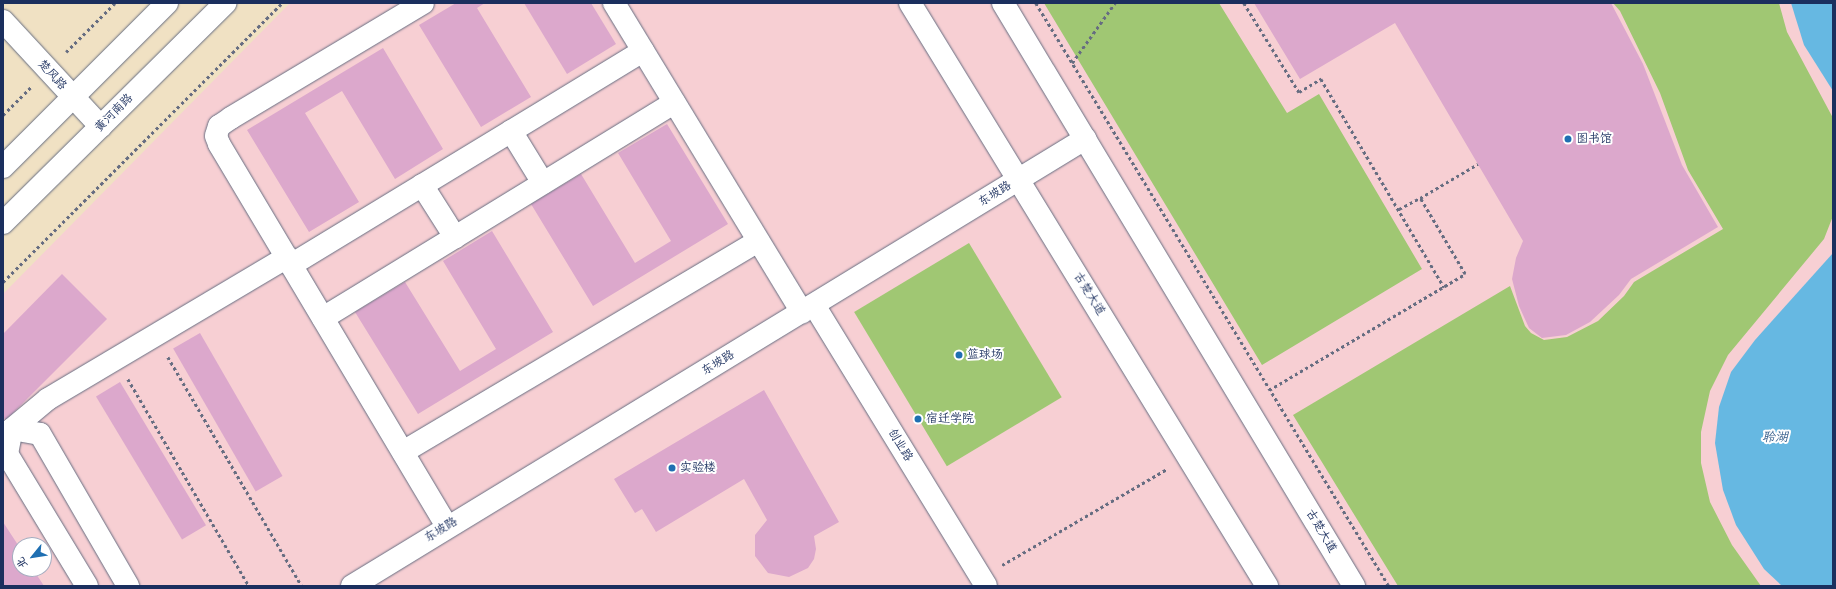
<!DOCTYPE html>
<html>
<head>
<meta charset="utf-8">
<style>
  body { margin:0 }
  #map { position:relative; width:1836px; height:589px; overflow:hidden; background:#f0e1c3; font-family:"Comic Neue","LXGW WenKai TC",sans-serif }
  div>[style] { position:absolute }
  .built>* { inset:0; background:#f7cfd3 }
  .green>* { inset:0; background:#a0c773; transform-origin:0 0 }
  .water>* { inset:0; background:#66b8e2 }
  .building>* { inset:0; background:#dca8cc; transform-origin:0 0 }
  .path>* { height:2.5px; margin-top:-1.25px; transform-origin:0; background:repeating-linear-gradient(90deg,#666d81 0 3px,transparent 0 6px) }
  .roads { filter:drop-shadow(0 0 1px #666d81) drop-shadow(0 0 1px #666d81) }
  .minor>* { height:22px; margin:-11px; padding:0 11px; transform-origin:11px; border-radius:11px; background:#fff }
  .major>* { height:22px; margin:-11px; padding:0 11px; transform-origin:11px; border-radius:11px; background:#fff }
  .dots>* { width:11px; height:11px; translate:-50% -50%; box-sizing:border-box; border:2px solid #fff; border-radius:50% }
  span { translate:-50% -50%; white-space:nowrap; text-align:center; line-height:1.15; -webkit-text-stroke:4px #fff; paint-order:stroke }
  .street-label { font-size:12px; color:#1b2f5e }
  .poi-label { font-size:12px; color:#1b2f5e }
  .left { translate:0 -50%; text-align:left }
  .water-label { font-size:13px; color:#355f8c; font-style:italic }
  .frame { position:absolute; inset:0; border:4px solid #1b2f5e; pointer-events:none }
  .north { position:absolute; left:12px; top:537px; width:40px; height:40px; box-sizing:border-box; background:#fff; border:1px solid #a4acbf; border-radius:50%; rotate:240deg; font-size:11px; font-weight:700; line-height:16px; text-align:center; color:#1b2f5e }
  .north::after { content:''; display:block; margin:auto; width:14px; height:18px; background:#1f6fb2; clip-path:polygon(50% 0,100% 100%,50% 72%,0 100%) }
</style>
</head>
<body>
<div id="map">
  <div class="built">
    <div style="clip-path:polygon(evenodd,290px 3px,1833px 3px,1833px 586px,3px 586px,3px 294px,290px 3px,20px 545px,44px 545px,44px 569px,20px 569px,20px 545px)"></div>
  </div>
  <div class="green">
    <div style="clip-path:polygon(1044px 3px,1219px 3px,1287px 113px,1319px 94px,1422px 269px,1262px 365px)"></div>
    <div style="clip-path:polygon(1613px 3px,1779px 3px,1787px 32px,1833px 118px,1833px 216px,1824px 239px,1728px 355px,1710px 391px,1701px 432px,1701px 463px,1710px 502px,1732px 545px,1761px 586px,1398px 586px,1293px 415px,1510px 286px,1525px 326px,1531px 333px,1544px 340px,1567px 337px,1598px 321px,1624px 296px,1634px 282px,1723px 229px,1688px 170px,1660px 93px,1620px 11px)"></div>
    <div style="left:969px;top:243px;width:180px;height:134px;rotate:59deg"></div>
  </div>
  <div class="water">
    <div style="clip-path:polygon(1791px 3px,1833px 3px,1833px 91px,1804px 45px)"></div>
    <div style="clip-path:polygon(1833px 253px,1833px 586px,1782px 586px,1764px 569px,1736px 525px,1723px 490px,1715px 443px,1719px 407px,1731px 372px,1755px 340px)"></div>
  </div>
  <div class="building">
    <div style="clip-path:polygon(456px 3px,485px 3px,477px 8px,531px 97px,481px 127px,419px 25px)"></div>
    <div style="clip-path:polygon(524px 3px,591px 3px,616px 44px,567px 74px)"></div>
    <div style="clip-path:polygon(1254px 3px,1611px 3px,1643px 64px,1682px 165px,1718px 227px,1631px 279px,1619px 295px,1590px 322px,1566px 335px,1542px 338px,1529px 328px,1519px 306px,1512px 279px,1516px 258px,1523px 241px,1395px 23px,1300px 79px)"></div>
    <div style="clip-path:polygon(383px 48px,443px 149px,395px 179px,342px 91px,305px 113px,359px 202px,309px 232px,247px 130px)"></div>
    <div style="clip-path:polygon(667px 124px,728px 224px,593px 306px,531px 204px,581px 174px,635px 263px,671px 241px,618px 153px)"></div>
    <div style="clip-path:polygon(492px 231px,553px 332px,418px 414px,355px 312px,405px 282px,460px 371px,496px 349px,443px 261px)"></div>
    <div style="clip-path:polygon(62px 274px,107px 319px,6px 420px,3px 417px,3px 334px)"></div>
    <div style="left:200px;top:333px;width:165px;height:31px;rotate:60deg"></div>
    <div style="left:120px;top:382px;width:167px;height:28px;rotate:59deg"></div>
    <div style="clip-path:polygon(764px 390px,839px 522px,814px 536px,816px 549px,814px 559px,808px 568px,789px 577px,768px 573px,755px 556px,755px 535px,767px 520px,744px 479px,656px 532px,642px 509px,635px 513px,614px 479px)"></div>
    <div style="clip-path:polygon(3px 522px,20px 548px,20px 569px,33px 569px,44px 586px,3px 586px)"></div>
  </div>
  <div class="path">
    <div style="left:1036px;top:3px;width:682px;rotate:58.81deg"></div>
    <div style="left:1244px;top:3px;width:105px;rotate:58.3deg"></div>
    <div style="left:1299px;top:92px;width:26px;rotate:-31deg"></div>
    <div style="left:1321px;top:79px;width:242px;rotate:59.4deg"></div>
    <div style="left:66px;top:52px;width:69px;rotate:-45deg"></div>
    <div style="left:1072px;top:63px;width:74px;rotate:-54.4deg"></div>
    <div style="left:3px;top:115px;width:40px;rotate:-45deg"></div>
    <div style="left:1399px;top:209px;width:24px;rotate:-28deg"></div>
    <div style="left:3px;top:282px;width:395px;rotate:-45deg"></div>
    <div style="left:168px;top:357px;width:265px;rotate:59.7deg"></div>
    <div style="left:128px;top:379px;width:240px;rotate:59.7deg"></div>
    <div style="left:1269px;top:390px;width:228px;rotate:-30.6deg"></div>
    <div style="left:1465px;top:274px;width:88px;rotate:-120.6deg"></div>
    <div style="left:1420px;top:198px;width:67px;rotate:-30.4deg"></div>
    <div style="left:1002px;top:565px;width:191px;rotate:-30.2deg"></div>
  </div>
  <div class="roads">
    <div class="minor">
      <div style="left:423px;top:3px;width:224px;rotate:149.1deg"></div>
      <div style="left:231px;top:118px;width:14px;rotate:146deg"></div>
      <div style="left:219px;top:126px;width:10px;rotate:107deg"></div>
      <div style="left:216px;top:136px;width:9px;rotate:69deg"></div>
      <div style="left:219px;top:144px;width:445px;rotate:59.2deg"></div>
      <div style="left:614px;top:3px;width:362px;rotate:58.7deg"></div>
      <div style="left:910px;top:3px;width:684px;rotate:58.52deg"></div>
      <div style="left:1003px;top:3px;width:681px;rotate:58.95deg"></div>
      <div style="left:3px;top:21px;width:144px;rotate:47.2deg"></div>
      <div style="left:511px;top:131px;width:61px;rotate:58.4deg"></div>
      <div style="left:422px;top:185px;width:62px;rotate:57.6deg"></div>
      <div style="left:291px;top:265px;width:412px;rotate:-31.3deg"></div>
      <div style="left:814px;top:305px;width:329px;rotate:58.5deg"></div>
      <div style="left:323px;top:318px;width:412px;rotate:-31.5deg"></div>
      <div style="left:12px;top:429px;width:47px;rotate:-39.8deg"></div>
      <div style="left:48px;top:399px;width:278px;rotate:-30.7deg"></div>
      <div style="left:403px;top:452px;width:413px;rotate:-30.7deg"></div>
      <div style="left:87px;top:586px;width:154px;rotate:-121.2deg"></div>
      <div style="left:7px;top:454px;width:25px;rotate:-79deg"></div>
      <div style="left:12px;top:429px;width:28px;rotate:10deg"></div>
      <div style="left:40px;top:434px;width:176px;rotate:59.9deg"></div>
      <div style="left:352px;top:586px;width:859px;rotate:-31.38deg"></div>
    </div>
    <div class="major">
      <div style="left:3px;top:167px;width:232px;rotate:-45deg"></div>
      <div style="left:3px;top:223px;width:313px;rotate:-44.7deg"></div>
    </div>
  </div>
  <div class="dots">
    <div style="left:1568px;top:139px;background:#1f6fb2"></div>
    <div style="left:959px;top:355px;background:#1f6fb2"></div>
    <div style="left:918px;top:419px;background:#1f6fb2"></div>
    <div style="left:672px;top:468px;background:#1f6fb2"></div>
  </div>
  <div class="street-label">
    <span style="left:52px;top:75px;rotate:47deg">楚风路</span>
    <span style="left:114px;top:113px;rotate:-45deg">黄河南路</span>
    <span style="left:995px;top:194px;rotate:-32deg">东坡路</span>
    <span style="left:1089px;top:294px;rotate:58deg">古楚大道</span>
    <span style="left:718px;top:363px;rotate:-31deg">东坡路</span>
    <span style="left:900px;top:445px;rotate:59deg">创业路</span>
    <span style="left:441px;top:530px;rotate:-32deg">东坡路</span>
    <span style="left:1321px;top:531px;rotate:59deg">古楚大道</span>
  </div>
  <div class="poi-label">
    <span class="left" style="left:1576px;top:139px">图书馆</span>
    <span class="left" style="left:967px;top:355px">篮球场</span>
    <span class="left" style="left:926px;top:419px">宿迁学院</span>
    <span class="left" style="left:680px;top:468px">实验楼</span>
  </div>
  <div class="water-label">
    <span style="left:1775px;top:437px">聆湖</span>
  </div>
  <div class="frame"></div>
  <div class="north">北</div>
</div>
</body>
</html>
